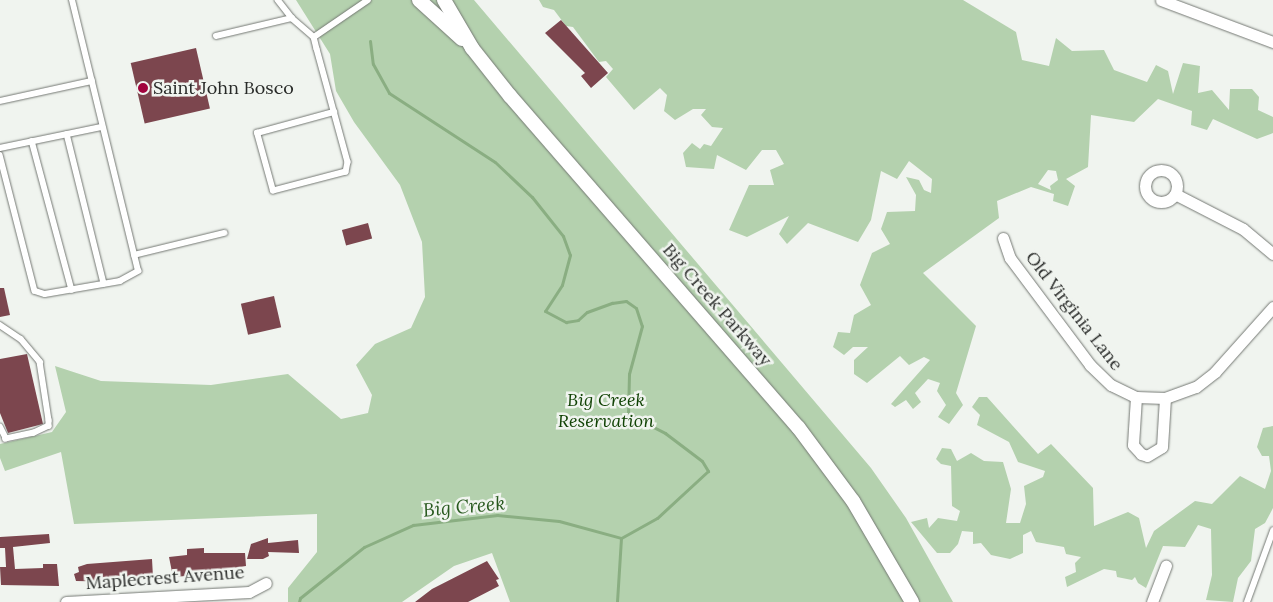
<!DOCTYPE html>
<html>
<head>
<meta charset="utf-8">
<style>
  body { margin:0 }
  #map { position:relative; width:1273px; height:602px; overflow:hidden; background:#f0f4ef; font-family:Lora,serif }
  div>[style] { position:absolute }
  .green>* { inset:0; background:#b4d1ae }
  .stream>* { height:3px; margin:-1.5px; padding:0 1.5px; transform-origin:1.5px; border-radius:1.5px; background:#8aae82 }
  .building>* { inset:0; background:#7c464e; transform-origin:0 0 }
  .roads { filter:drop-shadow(0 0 1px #747873) drop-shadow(0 0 1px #747873) }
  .service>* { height:5.5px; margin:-2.75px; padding:0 2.75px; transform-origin:2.75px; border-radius:2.75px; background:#fff }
  .minor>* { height:11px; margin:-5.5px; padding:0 5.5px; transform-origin:5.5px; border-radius:5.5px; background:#fff }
  .minor>.ring { margin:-5.5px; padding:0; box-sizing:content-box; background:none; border:11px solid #fff; border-radius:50% }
  .tertiary>* { height:14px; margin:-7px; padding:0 7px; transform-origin:7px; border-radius:7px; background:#fff }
  .dots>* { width:14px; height:14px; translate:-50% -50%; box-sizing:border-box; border:2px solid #f0f4ef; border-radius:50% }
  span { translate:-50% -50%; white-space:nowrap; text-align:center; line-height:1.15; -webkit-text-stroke:5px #f0f4ef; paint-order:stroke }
  .poi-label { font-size:18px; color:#282a28 }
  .left { translate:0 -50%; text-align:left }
  .street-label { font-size:18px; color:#282a28 }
  .park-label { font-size:18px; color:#114305; font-style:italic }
  .water-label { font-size:19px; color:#28591e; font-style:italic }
</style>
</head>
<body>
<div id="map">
  <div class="green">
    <div style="clip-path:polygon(296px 0,474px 0,871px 468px,906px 518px,953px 602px,510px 602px,492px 553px,454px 566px,402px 602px,288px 602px,288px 588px,317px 552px,317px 514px,74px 524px,61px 452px,5px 471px,0 458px,0 444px,52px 432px,66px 412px,55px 366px,101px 381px,211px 385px,288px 374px,341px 419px,368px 413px,372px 395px,356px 365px,375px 344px,411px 328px,425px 297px,422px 242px,400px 185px,354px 122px,336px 91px,330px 54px)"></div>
    <div style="clip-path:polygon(evenodd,539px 0,963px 0,1016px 32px,1022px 60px,1049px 66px,1056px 38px,1072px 51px,1104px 50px,1114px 70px,1147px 82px,1156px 65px,1168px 71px,1173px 94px,1183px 63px,1200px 66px,1198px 93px,1212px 90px,1229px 110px,1230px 89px,1252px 89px,1259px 97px,1258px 110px,1273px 117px,1273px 133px,1257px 139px,1213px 119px,1207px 130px,1191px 125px,1192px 111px,1158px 99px,1134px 122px,1091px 115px,1088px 167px,1066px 179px,1075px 186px,1068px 206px,1053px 201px,1054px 194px,1031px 187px,997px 201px,999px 218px,923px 273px,976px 326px,956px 393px,963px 405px,949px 424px,938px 417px,946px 405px,937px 391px,940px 383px,928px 379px,915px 393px,921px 402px,913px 409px,906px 400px,895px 407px,891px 404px,930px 360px,924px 357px,909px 365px,900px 356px,867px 383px,854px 374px,854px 360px,868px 347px,853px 347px,844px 355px,833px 347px,838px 332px,850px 333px,854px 315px,871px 305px,860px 285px,872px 253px,890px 244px,881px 229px,887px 212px,915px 211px,916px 195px,906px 177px,919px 180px,924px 190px,931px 193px,932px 179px,909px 161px,897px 179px,881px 171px,871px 220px,858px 242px,808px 223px,787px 244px,779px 234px,789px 216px,747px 237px,729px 230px,749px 185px,774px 185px,770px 170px,784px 164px,776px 150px,762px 150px,746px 170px,717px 155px,714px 169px,686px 167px,683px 153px,692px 143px,700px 149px,704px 144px,711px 146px,723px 128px,712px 127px,701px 115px,706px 109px,693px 109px,675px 120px,664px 111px,667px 95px,660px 88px,634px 110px,606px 77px,613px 69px,606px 61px,599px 62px,573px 27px,566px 26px,554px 10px,543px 7px,539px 0,1048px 170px,1056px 171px,1058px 180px,1050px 186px,1051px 190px,1038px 184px,1048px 170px)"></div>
    <div style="clip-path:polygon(979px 397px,987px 397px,1038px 454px,1051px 444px,1093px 488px,1094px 526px,1128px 512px,1139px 518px,1146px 548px,1154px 531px,1195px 501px,1212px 504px,1240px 476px,1265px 489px,1271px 471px,1269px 456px,1262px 456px,1257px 447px,1263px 428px,1273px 426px,1273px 508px,1265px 523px,1255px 529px,1251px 561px,1238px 578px,1233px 602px,1206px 600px,1212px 575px,1211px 529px,1198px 525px,1185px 547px,1163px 546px,1146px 588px,1138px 583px,1135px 577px,1132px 580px,1117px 577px,1116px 571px,1104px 569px,1067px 587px,1065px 577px,1076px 572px,1075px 563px,1081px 557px,1066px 554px,1064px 547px,1036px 542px,1031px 531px,1023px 535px,1023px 553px,1010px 559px,991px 555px,981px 543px,973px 544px,973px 532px,962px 531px,958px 544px,950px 553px,937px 553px,911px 522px,927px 518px,929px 528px,938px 518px,957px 521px,960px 511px,952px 506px,951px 466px,941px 464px,936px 459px,942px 448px,951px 449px,957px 461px,971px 453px,984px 461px,1003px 462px,1011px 489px,1006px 523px,1020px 523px,1026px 504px,1024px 486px,1043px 477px,1045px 471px,1018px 462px,1009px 442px,977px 425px,980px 415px,972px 407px)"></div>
  </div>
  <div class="stream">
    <div style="left:370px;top:41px;width:23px;rotate:83deg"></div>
    <div style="left:373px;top:64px;width:33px;rotate:61deg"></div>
    <div style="left:389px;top:93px;width:126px;rotate:33.1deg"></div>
    <div style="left:495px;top:162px;width:51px;rotate:43.4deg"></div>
    <div style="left:532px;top:197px;width:50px;rotate:51.5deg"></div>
    <div style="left:563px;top:236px;width:20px;rotate:70deg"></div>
    <div style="left:570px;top:255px;width:31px;rotate:105deg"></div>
    <div style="left:562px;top:285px;width:31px;rotate:123deg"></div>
    <div style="left:545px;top:311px;width:24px;rotate:28deg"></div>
    <div style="left:566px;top:322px;width:12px;rotate:-9deg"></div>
    <div style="left:578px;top:320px;width:12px;rotate:-42deg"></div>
    <div style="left:587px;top:312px;width:27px;rotate:-20deg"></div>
    <div style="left:612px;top:303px;width:14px;rotate:-8deg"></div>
    <div style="left:626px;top:301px;width:12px;rotate:35deg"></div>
    <div style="left:636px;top:308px;width:19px;rotate:72deg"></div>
    <div style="left:642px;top:326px;width:50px;rotate:105.2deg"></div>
    <div style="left:629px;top:374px;width:40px;rotate:91.4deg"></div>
    <div style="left:628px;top:414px;width:42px;rotate:27.2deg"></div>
    <div style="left:665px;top:433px;width:46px;rotate:37.1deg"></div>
    <div style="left:702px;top:461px;width:12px;rotate:59deg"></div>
    <div style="left:708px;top:471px;width:69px;rotate:137.3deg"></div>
    <div style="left:657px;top:518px;width:41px;rotate:150.9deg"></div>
    <div style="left:299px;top:602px;width:4px;rotate:-76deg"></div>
    <div style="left:300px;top:598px;width:82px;rotate:-38.6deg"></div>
    <div style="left:364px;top:547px;width:54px;rotate:-24.2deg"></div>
    <div style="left:413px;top:525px;width:85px;rotate:-6.8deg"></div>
    <div style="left:497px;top:515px;width:62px;rotate:5.5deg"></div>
    <div style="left:559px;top:521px;width:64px;rotate:15.3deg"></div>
    <div style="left:621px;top:538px;width:64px;rotate:93.6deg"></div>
  </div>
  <div class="building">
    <div style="clip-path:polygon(561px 20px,608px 73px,591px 88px,581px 76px,585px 73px,545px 33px)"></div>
    <div style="left:196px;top:48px;width:62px;height:67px;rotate:77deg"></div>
    <div style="left:368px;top:223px;width:16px;height:27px;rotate:75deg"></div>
    <div style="clip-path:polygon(0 288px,4px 288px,10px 315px,0 317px)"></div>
    <div style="left:274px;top:296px;width:32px;height:34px;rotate:77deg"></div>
    <div style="clip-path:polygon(27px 354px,43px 424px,8px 433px,0 413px,0 359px)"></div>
    <div style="clip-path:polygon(49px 534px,50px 543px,13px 547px,15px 569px,43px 568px,43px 564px,57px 564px,59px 586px,1px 585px,0 567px,6px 567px,5px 548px,0 548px,0 537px)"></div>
    <div style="clip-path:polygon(268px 538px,268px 543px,298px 540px,299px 553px,268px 552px,269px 556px,263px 559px,247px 559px,251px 544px)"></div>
    <div style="clip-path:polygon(204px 548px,204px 553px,245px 553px,246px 566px,225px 569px,225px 573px,173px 577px,169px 557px,187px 555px,187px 549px)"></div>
    <div style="clip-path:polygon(152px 559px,153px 577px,123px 579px,123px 582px,76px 581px,74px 574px,79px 572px,78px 567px,87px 564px)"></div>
    <div style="clip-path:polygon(487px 561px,499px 579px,496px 580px,499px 586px,468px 602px,415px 602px,432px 589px)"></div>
  </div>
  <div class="roads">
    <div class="service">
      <div style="left:278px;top:0;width:23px;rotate:52deg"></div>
      <div style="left:292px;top:18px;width:29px;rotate:41deg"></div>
      <div style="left:314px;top:37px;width:65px;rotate:-34.4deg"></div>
      <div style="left:216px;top:36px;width:78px;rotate:-13.3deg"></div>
      <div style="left:314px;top:37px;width:12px;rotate:76deg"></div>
      <div style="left:317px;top:49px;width:117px;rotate:74.7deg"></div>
      <div style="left:348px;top:162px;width:10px;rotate:101deg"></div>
      <div style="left:346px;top:172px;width:75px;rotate:165.4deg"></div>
      <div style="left:273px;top:191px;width:60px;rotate:-105.4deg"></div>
      <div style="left:257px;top:133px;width:80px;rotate:-15.3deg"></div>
      <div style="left:0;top:101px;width:94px;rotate:-12.3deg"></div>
      <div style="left:67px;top:134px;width:154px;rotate:76.1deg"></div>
      <div style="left:32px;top:141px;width:154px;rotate:75deg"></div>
      <div style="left:0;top:148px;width:103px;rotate:-11.7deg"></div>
      <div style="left:0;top:155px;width:140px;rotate:75.6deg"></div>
      <div style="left:35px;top:291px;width:10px;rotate:17deg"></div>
      <div style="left:45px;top:294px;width:76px;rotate:-9.8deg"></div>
      <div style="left:120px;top:281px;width:21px;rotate:-29deg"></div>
      <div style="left:138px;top:271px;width:279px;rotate:-103.7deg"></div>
      <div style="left:134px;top:255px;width:93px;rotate:-13.7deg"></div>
      <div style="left:0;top:325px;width:25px;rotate:34deg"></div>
      <div style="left:21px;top:339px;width:30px;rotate:50deg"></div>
      <div style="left:40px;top:362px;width:59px;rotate:81.2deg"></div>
      <div style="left:49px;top:420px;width:6px;rotate:90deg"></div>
      <div style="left:49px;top:426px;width:17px;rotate:155deg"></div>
      <div style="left:34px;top:433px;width:29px;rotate:168deg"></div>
      <div style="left:6px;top:439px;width:13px;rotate:-117deg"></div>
      <div style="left:1247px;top:602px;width:76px;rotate:-69.9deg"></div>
    </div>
    <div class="minor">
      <div style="left:1161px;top:0;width:120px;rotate:20.6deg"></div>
      <div class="ring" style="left:1145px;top:170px;width:21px;height:21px"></div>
      <div style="left:1175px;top:194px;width:76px;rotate:27.2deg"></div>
      <div style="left:1243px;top:229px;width:39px;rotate:40deg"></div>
      <div style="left:1003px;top:238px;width:21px;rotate:71deg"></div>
      <div style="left:1010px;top:258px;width:134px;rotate:53.2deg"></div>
      <div style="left:1090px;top:365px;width:29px;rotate:44deg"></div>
      <div style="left:1111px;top:385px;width:28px;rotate:26deg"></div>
      <div style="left:1136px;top:397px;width:29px;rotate:2deg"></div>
      <div style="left:1165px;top:398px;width:33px;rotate:-20deg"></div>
      <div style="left:1196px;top:387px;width:24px;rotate:-38deg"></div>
      <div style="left:1215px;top:372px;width:87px;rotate:-48.3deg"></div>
      <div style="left:1136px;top:397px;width:48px;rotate:93.6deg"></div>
      <div style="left:1133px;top:445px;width:12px;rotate:48deg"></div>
      <div style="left:1141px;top:454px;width:6px;rotate:18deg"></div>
      <div style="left:1147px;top:456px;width:17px;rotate:-31deg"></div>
      <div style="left:1162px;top:447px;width:49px;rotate:-86.5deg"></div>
      <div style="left:66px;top:602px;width:183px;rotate:-3.1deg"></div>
      <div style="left:249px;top:592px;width:19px;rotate:-28deg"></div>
      <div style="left:1152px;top:602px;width:39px;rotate:-69deg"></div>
    </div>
    <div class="tertiary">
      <div style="left:419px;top:0;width:58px;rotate:42.2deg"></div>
      <div style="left:444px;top:0;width:56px;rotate:59.7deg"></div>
      <div style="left:472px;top:48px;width:61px;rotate:51.6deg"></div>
      <div style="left:510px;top:96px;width:439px;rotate:49deg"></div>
      <div style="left:798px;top:427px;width:92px;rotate:53.4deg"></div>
      <div style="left:853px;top:501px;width:117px;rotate:59.7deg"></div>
    </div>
  </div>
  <div class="dots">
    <div style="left:143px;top:88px;background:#a1033d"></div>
  </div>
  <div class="poi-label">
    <span class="left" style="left:153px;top:88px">Saint John Bosco</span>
  </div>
  <div class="street-label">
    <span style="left:717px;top:305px;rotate:49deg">Big Creek Parkway</span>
    <span style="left:1074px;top:311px;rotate:52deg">Old Virginia Lane</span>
    <span style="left:165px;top:578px;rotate:-4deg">Maplecrest Avenue</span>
  </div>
  <div class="park-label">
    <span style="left:606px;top:411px">Big Creek<br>Reservation</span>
  </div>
  <div class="water-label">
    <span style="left:464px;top:507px;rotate:-5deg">Big Creek</span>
  </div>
</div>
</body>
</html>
